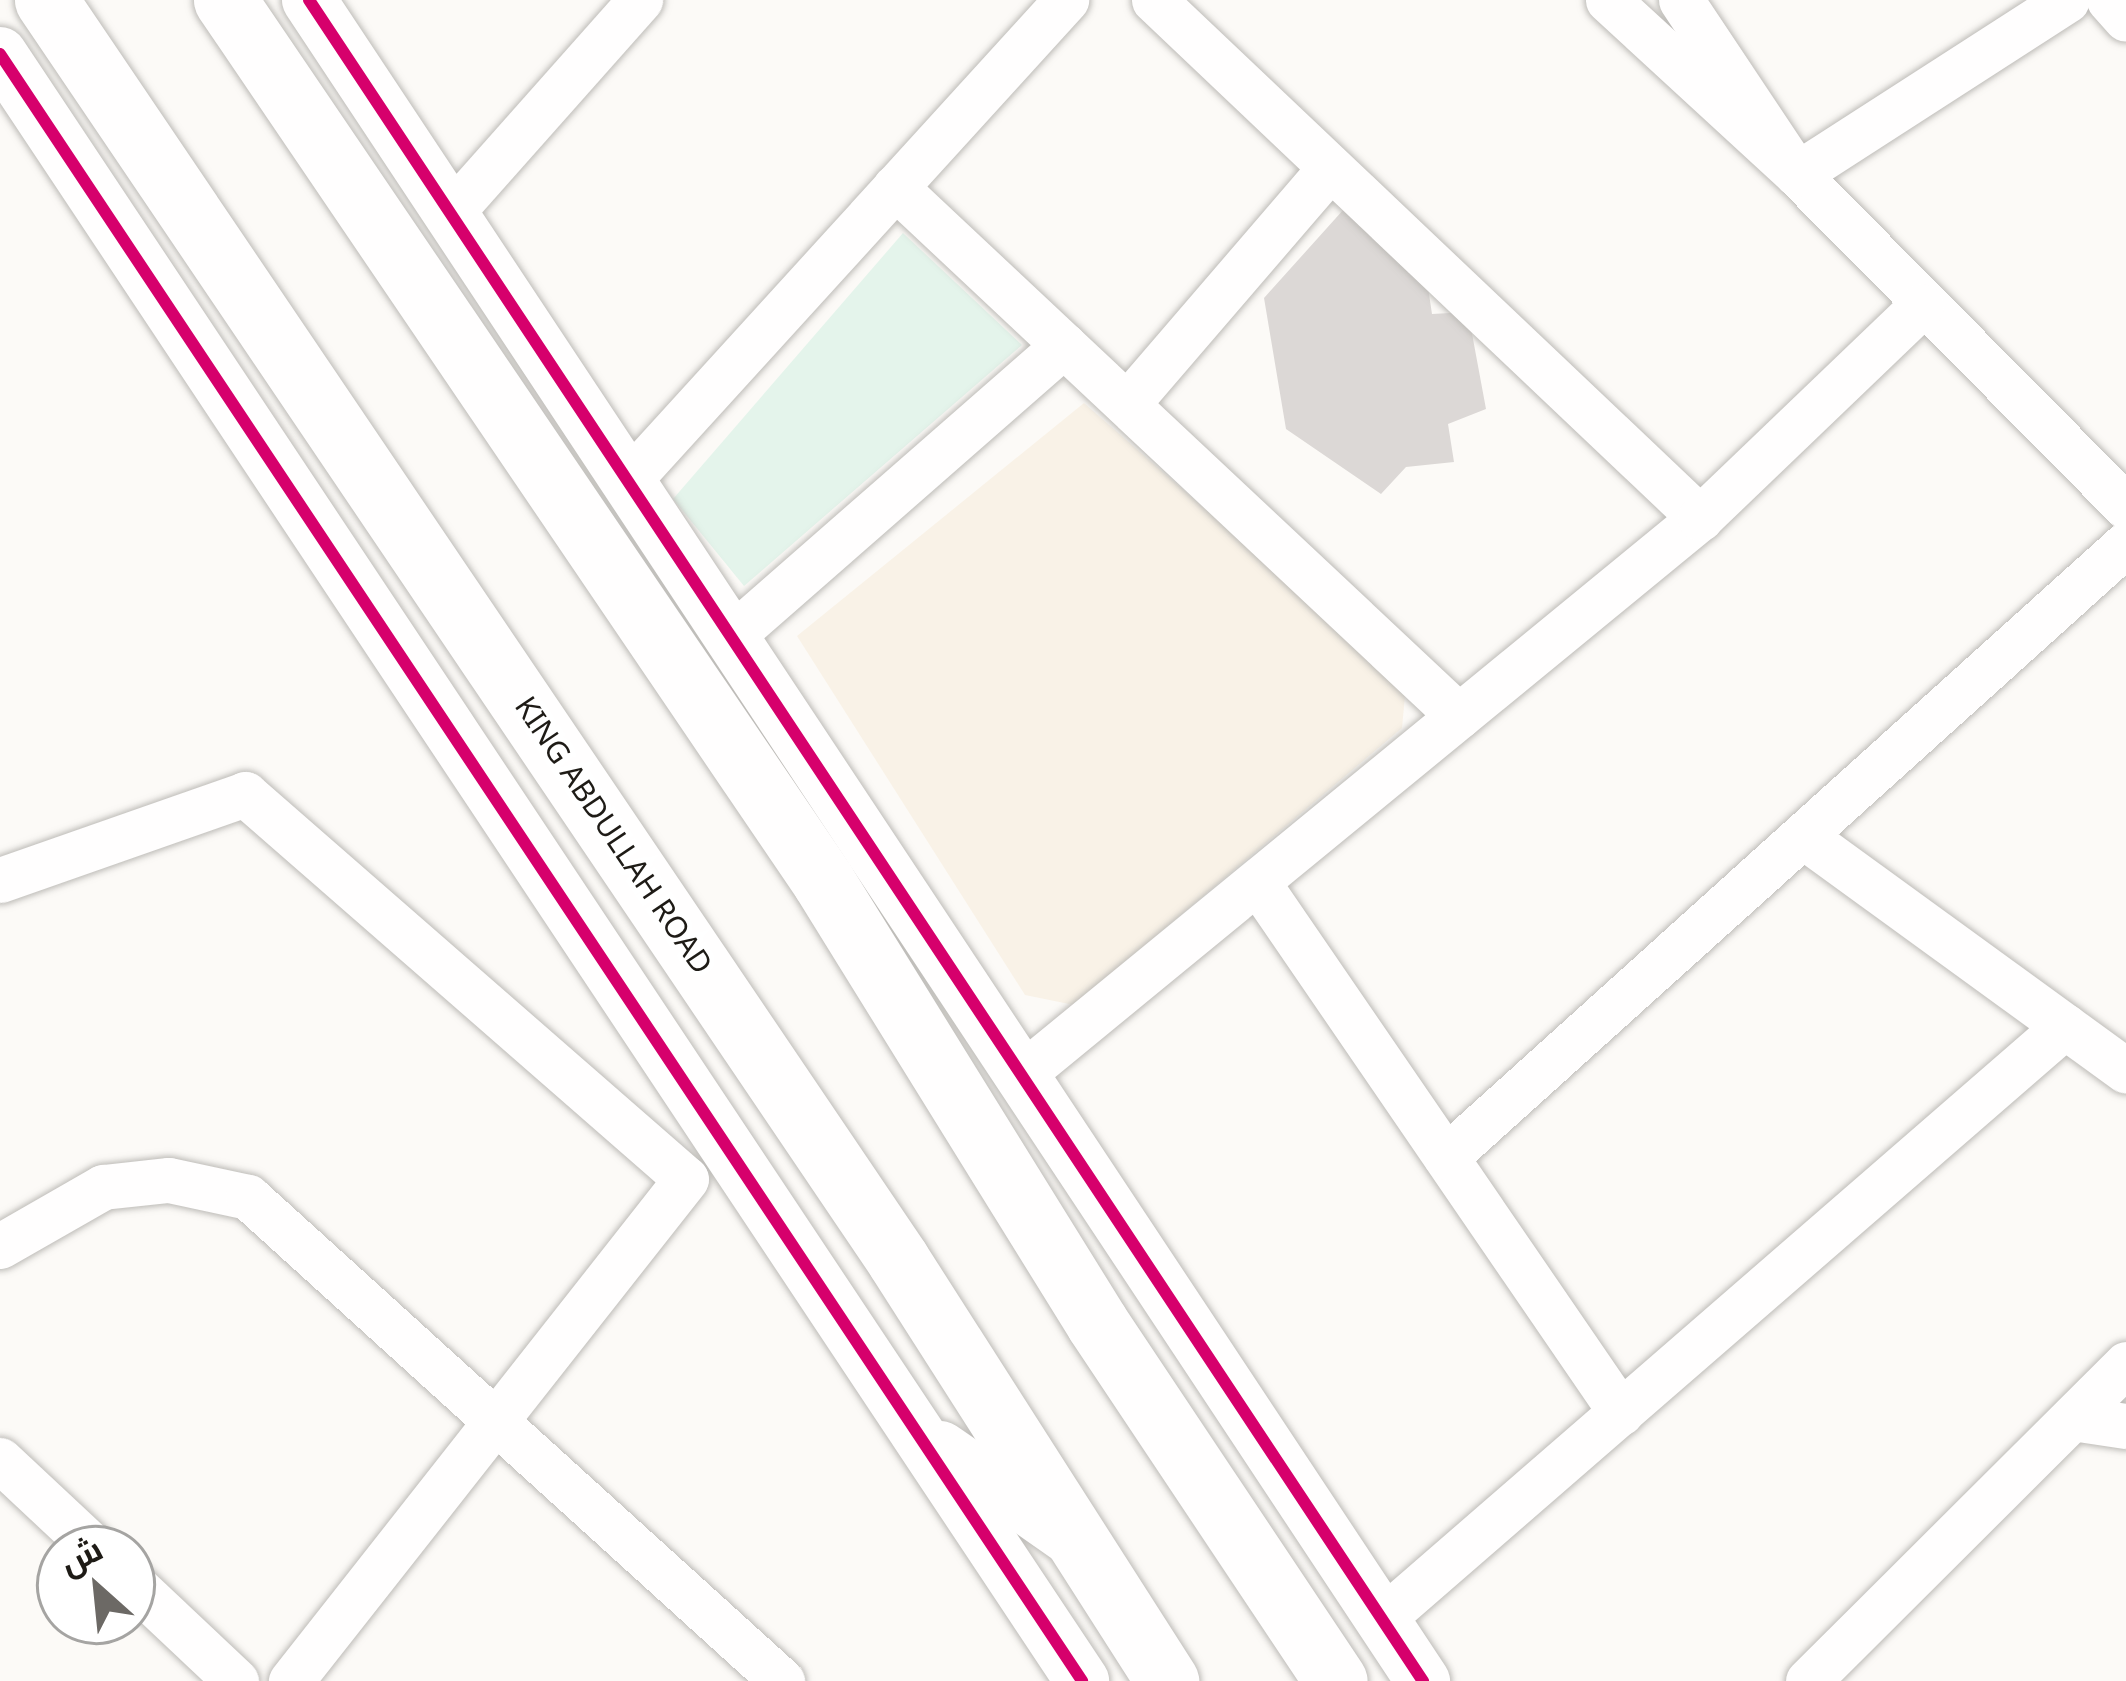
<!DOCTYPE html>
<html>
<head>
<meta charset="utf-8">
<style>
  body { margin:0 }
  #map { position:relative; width:2126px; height:1681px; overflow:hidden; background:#fcfaf7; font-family:"Noto Sans",Cairo,sans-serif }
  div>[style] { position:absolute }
  .built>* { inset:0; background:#f9f2e7 }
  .green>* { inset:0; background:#e4f4eb }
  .building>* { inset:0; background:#dcd8d6 }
  .roads { filter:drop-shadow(0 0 3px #bebcb8) drop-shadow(0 0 3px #bebcb8) }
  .minor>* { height:45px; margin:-22.5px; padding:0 22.5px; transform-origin:22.5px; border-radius:22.5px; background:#fffefe }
  .tertiary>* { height:54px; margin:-27px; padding:0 27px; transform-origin:27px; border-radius:27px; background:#fffefe }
  .secondary>* { height:63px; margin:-31.5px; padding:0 31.5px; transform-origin:31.5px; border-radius:31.5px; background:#fffefe }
  .cycleway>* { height:12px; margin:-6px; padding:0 6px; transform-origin:6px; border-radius:6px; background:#d6006c }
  span { translate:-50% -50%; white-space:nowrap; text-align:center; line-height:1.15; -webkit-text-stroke:10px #fff; paint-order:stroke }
  .street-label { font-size:30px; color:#1e1b16 }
  .north { position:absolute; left:36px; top:1525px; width:120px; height:120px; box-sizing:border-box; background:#fff; border:3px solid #a5a4a2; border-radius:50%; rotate:333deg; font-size:33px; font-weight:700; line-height:48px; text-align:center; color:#1e1b16 }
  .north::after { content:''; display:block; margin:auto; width:42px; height:54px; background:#6c6965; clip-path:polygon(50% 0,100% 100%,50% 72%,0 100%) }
</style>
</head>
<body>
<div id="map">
  <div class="built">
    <div style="clip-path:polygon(1084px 403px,1406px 685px,1402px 728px,1074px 1005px,1025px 995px,797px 636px)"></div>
  </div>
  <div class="green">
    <div style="clip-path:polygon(903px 233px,1022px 345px,744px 586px,673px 499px)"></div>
  </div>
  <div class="building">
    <div style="clip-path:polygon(1344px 209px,1408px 255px,1408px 273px,1426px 274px,1432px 314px,1468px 312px,1486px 409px,1448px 424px,1454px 462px,1406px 467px,1381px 494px,1286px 429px,1264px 298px)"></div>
  </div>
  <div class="roads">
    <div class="minor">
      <div style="left:1154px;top:0;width:753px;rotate:43.49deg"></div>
      <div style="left:1608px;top:0;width:257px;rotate:42.6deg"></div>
      <div style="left:1797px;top:174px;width:468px;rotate:45.3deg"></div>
      <div style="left:1681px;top:0;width:209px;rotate:56.3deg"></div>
      <div style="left:1797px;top:174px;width:321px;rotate:-32.8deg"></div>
      <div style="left:2109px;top:0;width:25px;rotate:48deg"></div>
      <div style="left:895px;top:187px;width:773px;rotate:43.17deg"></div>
      <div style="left:449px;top:215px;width:288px;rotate:-48.4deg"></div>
      <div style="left:1127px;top:404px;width:311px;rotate:-49.3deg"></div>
      <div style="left:628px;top:481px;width:651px;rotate:-47.68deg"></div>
      <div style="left:735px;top:633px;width:437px;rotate:-41.2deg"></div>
      <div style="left:1803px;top:836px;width:399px;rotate:36deg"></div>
      <div style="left:0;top:880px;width:260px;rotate:-19.3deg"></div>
      <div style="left:245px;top:794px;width:585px;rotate:41.12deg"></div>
      <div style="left:686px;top:1179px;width:639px;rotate:128.2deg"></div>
      <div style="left:1258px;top:883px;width:642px;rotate:55.59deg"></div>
      <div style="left:1026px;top:1071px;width:872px;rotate:-39.37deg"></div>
      <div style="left:1700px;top:518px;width:306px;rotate:-43.8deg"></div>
      <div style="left:1446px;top:1157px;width:916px;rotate:-42.03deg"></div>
      <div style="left:0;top:1246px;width:119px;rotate:-29.8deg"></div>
      <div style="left:103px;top:1187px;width:66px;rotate:-6.1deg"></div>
      <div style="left:169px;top:1180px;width:81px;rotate:12.1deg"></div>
      <div style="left:248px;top:1197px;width:721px;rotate:42.19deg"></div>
      <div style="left:2073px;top:1418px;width:54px;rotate:8.6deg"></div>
      <div style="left:0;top:1460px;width:130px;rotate:43.1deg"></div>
      <div style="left:132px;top:1583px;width:143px;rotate:43.3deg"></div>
      <div style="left:1383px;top:1618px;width:903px;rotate:-40.96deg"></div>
      <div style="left:1808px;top:1681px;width:449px;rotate:-44.9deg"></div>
    </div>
    <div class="tertiary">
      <div style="left:309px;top:0;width:2017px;rotate:56.47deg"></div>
      <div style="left:0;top:54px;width:1954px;rotate:56.37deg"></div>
      <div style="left:941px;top:1448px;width:162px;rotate:35deg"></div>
    </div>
    <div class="secondary">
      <div style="left:46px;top:0;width:1521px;rotate:55.93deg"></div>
      <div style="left:898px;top:1260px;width:500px;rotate:57.4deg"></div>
      <div style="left:225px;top:0;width:1065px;rotate:55.83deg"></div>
      <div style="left:823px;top:881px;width:520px;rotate:58.2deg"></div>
      <div style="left:1097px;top:1323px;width:430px;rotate:56.3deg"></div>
    </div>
  </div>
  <div class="cycleway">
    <div style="left:309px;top:0;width:2017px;rotate:56.47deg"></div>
    <div style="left:0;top:54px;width:1954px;rotate:56.37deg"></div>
  </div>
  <div class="street-label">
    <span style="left:614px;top:835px;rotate:56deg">KING ABDULLAH ROAD</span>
  </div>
  <div class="north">ش</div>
</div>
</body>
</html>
